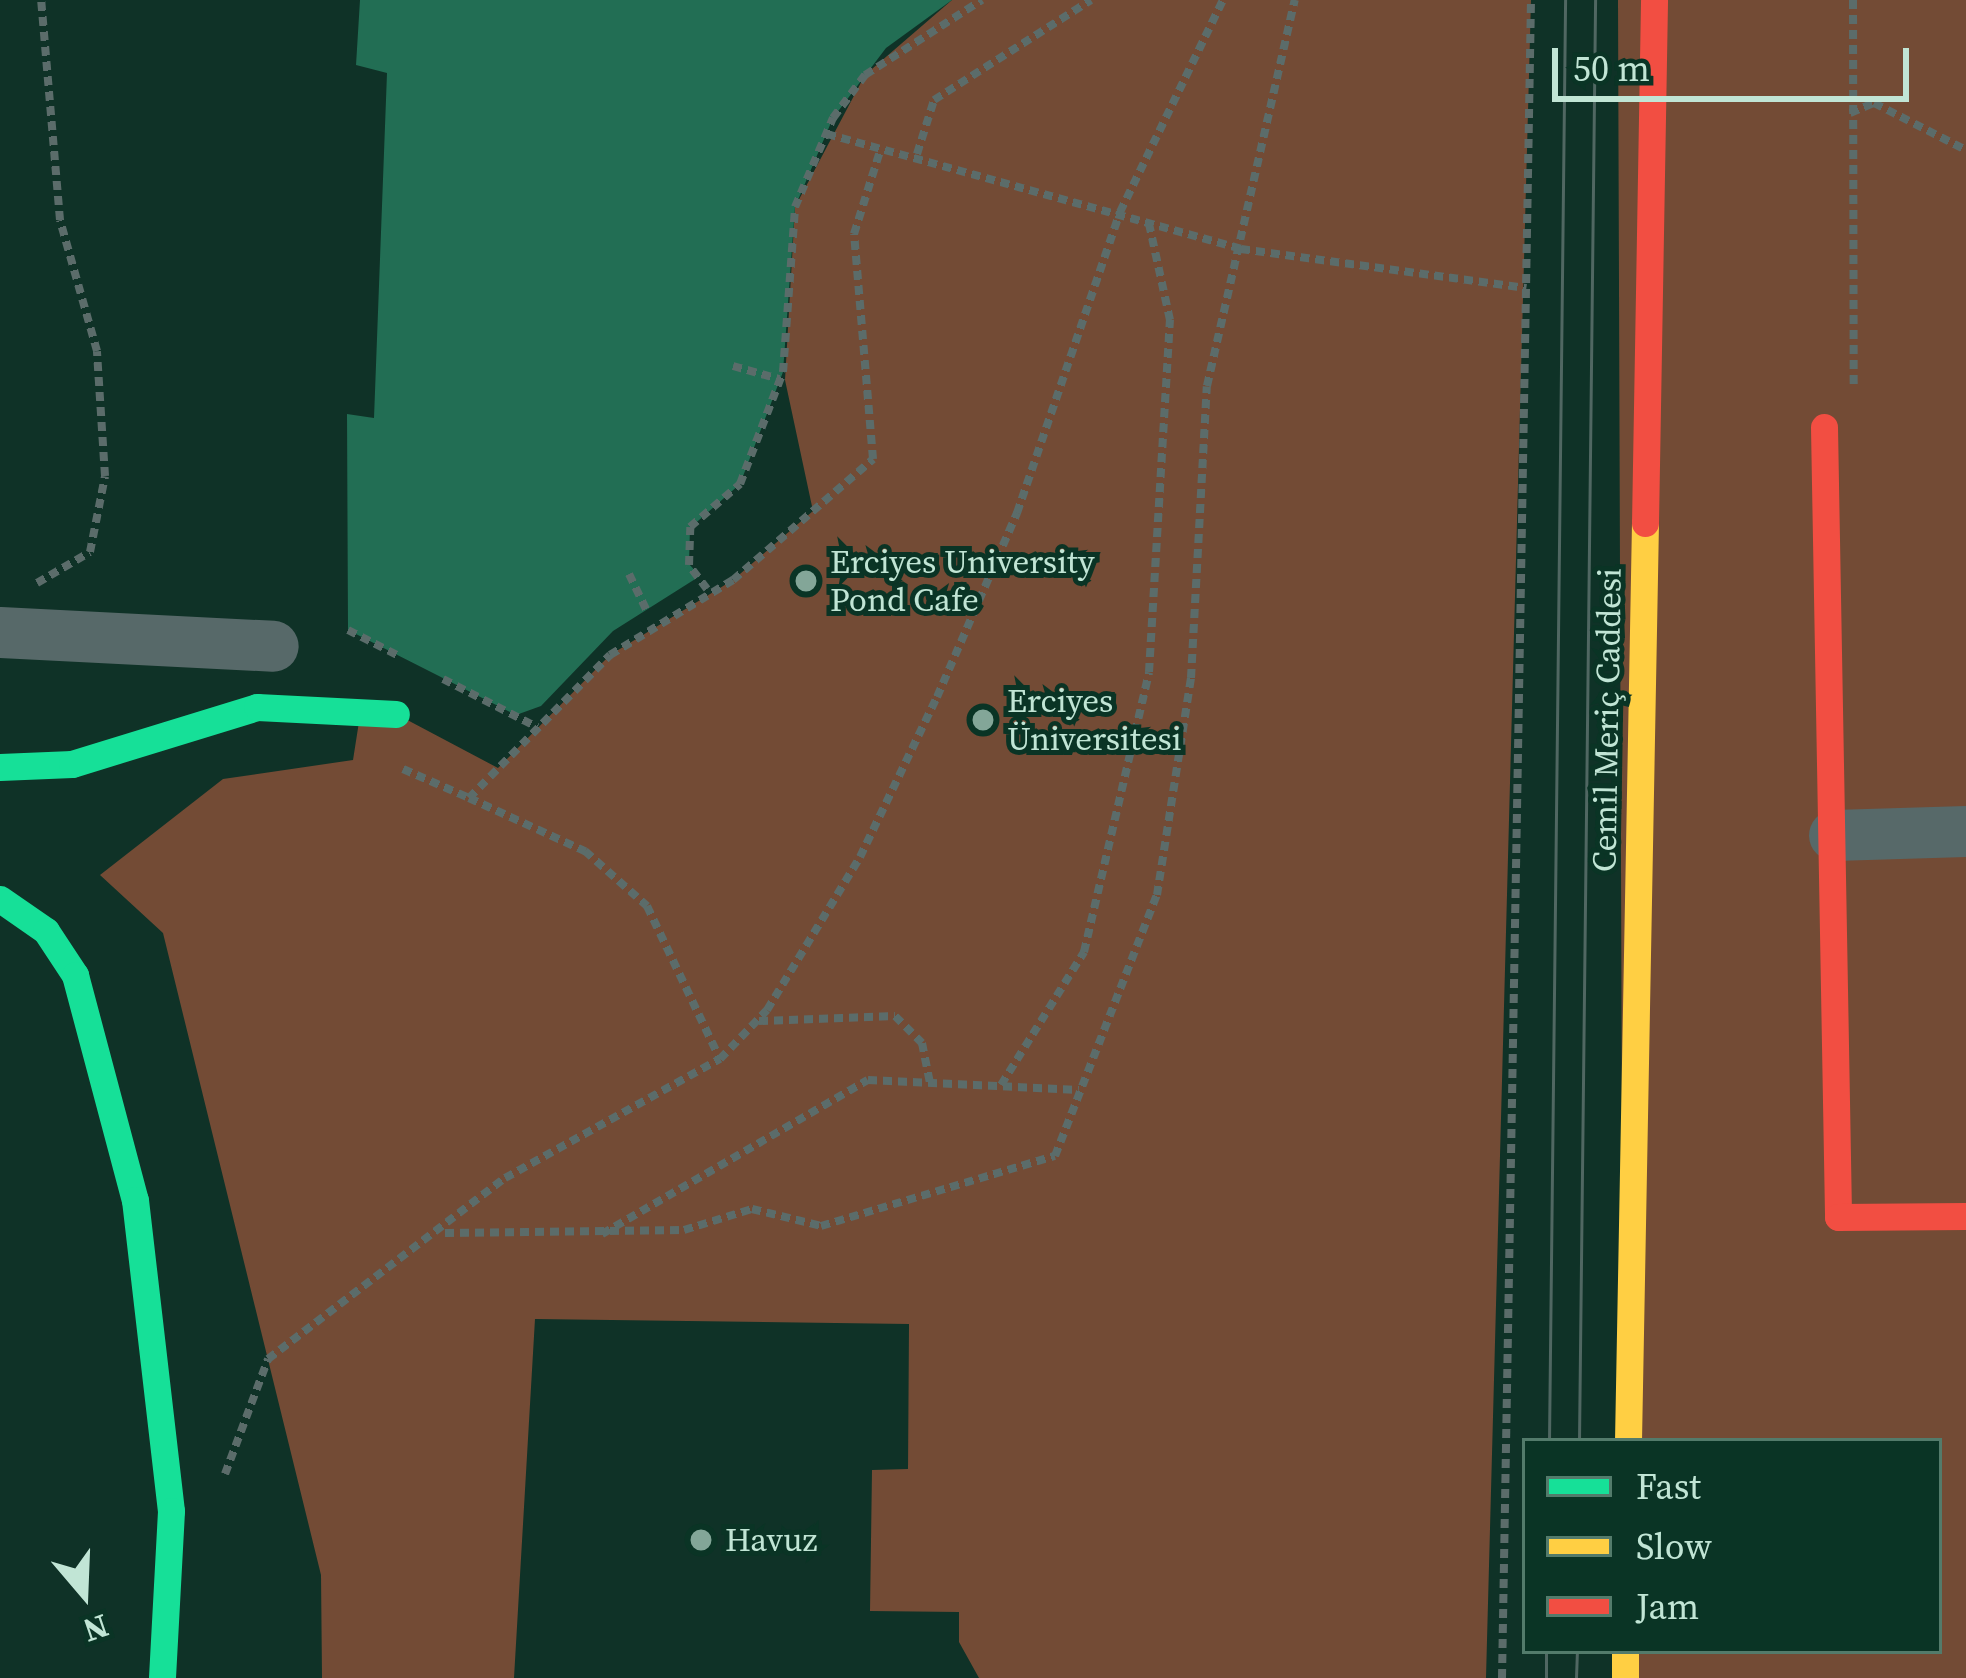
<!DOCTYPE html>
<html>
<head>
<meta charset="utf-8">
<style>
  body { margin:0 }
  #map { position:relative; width:1966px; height:1678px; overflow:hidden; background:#0f3227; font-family:"Source Serif 4",serif }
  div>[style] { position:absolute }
  .green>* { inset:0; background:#734b35 }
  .water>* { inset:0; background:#226e54 }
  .path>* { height:8px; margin-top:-4px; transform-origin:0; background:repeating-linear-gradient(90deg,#5b6c6a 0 9px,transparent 0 15px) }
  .street>* { height:51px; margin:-25.5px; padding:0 25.5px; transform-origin:25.5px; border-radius:25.5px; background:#576969 }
  .fast>* { height:27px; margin:-13.5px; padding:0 13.5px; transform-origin:13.5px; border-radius:13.5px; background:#16e098 }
  .slow>* { height:27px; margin:-13.5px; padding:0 13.5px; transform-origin:13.5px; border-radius:13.5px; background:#ffcf43 }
  .jam>* { height:27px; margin:-13.5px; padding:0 13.5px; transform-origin:13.5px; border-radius:13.5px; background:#f24e42 }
  .tram>* { height:3px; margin:-1.5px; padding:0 1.5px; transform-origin:1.5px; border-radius:1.5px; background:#506762 }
  .dots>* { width:33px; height:33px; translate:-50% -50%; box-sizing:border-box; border:6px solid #0a3425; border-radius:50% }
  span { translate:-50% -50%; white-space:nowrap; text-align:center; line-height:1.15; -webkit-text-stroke:10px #0a3425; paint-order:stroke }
  .poi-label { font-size:33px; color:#c1e5d5 }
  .left { translate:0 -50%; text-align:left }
  .street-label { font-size:33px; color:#c1e5d5 }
  .legend { position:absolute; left:1522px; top:1438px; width:420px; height:216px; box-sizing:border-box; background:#0a3425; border:3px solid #537b6b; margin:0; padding:15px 21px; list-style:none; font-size:36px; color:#c1e5d5 }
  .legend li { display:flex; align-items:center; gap:24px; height:60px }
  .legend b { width:60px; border:3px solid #537b6b }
  .north { position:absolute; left:24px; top:1534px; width:120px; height:120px; -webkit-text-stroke:9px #0a3425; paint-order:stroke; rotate:161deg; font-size:33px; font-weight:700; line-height:48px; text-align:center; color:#c1e5d5 }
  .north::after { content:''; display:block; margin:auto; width:42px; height:54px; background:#c1e5d5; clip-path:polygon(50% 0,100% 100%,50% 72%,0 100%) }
  .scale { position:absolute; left:1552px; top:48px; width:357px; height:54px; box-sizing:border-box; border:6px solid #c1e5d5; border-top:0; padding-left:15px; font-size:36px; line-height:42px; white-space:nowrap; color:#c1e5d5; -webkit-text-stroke:9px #0a3425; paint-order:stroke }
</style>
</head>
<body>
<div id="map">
  <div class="green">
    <div style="clip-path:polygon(952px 0,1531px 0,1486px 1678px,979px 1678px,959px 1642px,959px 1612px,870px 1611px,872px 1470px,908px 1469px,909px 1324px,535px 1319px,514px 1678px,322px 1678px,321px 1575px,163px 933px,100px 875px,223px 779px,353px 760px,361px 709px,396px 714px,498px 768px,610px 655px,733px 580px,813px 511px,785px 380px,795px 207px,865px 75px)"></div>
    <div style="clip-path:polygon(1618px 0,1966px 0,1966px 1678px,1624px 1678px,1624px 1651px,1939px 1651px,1939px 1441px,1623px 1441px)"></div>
  </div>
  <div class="water">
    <div style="clip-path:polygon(360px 0,952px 0,886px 48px,833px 118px,795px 207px,783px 372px,740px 484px,690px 528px,689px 564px,700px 576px,613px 631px,541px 706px,516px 715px,348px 630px,347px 414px,374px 418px,387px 73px,356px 65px)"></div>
  </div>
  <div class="path">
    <div style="left:1853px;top:0;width:384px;rotate:89.9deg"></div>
    <div style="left:1850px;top:113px;width:26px;rotate:-23deg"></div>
    <div style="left:1874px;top:103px;width:103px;rotate:27.1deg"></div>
    <div style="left:827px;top:134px;width:430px;rotate:15.5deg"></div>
    <div style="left:1241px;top:249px;width:288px;rotate:7.8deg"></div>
    <div style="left:917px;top:154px;width:57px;rotate:-72.5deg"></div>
    <div style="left:934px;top:100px;width:186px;rotate:-32.5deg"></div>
    <div style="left:733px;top:366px;width:48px;rotate:15.8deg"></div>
    <div style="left:629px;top:574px;width:41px;rotate:64.1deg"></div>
    <div style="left:37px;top:583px;width:61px;rotate:-30.3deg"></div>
    <div style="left:90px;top:552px;width:77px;rotate:-78.8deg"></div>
    <div style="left:105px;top:476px;width:125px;rotate:-93.7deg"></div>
    <div style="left:97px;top:351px;width:136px;rotate:-105.8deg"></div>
    <div style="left:60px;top:220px;width:221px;rotate:-94.9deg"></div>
    <div style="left:707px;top:589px;width:30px;rotate:-127deg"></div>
    <div style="left:689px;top:565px;width:38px;rotate:-88deg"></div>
    <div style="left:690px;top:527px;width:66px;rotate:-40.7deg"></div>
    <div style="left:740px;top:484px;width:120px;rotate:-69deg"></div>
    <div style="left:783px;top:372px;width:165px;rotate:-85.8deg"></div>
    <div style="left:795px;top:207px;width:97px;rotate:-66.9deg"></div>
    <div style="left:833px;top:118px;width:54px;rotate:-53.3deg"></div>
    <div style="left:865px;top:75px;width:139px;rotate:-32.7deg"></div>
    <div style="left:348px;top:630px;width:55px;rotate:27deg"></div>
    <div style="left:443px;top:679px;width:106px;rotate:27.1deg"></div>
    <div style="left:403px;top:769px;width:72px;rotate:23.7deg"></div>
    <div style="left:469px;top:798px;width:201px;rotate:-45.4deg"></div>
    <div style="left:610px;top:655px;width:144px;rotate:-31.4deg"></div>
    <div style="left:733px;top:580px;width:185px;rotate:-40.8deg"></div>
    <div style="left:873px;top:459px;width:226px;rotate:-94.8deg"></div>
    <div style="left:854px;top:234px;width:87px;rotate:-72.6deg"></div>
    <div style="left:469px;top:798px;width:128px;rotate:24.6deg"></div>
    <div style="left:585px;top:851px;width:83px;rotate:41.6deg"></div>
    <div style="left:647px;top:906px;width:170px;rotate:64.5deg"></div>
    <div style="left:759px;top:1021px;width:136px;rotate:-2.1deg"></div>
    <div style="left:895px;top:1016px;width:38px;rotate:45deg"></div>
    <div style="left:922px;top:1043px;width:41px;rotate:78.7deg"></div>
    <div style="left:1001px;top:1085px;width:157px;rotate:-58deg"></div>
    <div style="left:1084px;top:952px;width:287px;rotate:-76.9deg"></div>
    <div style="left:1149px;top:672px;width:353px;rotate:-86.6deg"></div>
    <div style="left:1170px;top:320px;width:98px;rotate:-102.3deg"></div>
    <div style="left:445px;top:1233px;width:239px;rotate:-0.7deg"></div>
    <div style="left:684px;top:1230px;width:71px;rotate:-17.2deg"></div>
    <div style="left:752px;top:1209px;width:71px;rotate:13.8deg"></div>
    <div style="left:821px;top:1226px;width:244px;rotate:-16.7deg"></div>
    <div style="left:1055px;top:1156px;width:280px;rotate:-68.7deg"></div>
    <div style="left:1157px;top:895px;width:220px;rotate:-81.1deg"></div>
    <div style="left:1191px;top:678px;width:292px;rotate:-86.9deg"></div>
    <div style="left:1207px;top:386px;width:396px;rotate:-77.2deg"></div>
    <div style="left:602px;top:1234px;width:307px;rotate:-30.1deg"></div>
    <div style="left:868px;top:1080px;width:211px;rotate:2.7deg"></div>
    <div style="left:225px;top:1474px;width:123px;rotate:-69.5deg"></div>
    <div style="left:268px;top:1359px;width:298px;rotate:-37.4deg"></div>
    <div style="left:505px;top:1178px;width:246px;rotate:-29deg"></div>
    <div style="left:720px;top:1059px;width:68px;rotate:-46.2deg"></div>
    <div style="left:767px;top:1010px;width:179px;rotate:-58.7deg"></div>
    <div style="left:860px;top:857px;width:178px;rotate:-64.3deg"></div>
    <div style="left:937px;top:697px;width:201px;rotate:-66.5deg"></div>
    <div style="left:1017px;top:513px;width:318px;rotate:-71.1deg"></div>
    <div style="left:1120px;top:212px;width:236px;rotate:-64.1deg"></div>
    <div style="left:1502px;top:1678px;width:1678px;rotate:-89.01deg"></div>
  </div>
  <div class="street">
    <div style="left:0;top:632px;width:273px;rotate:2.9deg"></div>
    <div style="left:1834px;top:835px;width:132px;rotate:-1.7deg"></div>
  </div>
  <div class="fast">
    <div style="left:0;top:767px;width:72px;rotate:-2.4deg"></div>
    <div style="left:72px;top:764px;width:194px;rotate:-17.1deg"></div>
    <div style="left:257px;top:707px;width:139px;rotate:2.9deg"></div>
    <div style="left:0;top:899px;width:56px;rotate:34.8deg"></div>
    <div style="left:46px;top:931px;width:53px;rotate:56.6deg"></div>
    <div style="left:75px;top:975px;width:233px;rotate:75.1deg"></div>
    <div style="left:135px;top:1200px;width:313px;rotate:83.4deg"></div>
    <div style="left:171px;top:1511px;width:167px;rotate:93.1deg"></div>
  </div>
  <div class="slow">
    <div style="left:1628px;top:1441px;width:918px;rotate:-88.94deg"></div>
    <div style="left:1625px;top:1651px;width:27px;rotate:90deg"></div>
  </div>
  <div class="jam">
    <div style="left:1824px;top:427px;width:790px;rotate:88.98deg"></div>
    <div style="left:1838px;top:1217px;width:128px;rotate:-0.4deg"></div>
    <div style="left:1645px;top:523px;width:523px;rotate:-89.01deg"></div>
  </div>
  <div class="tram">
    <div style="left:1549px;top:1441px;width:1441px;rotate:-89.36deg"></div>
    <div style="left:1579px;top:1441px;width:1441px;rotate:-89.36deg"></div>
    <div style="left:1546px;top:1678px;width:27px;rotate:-90deg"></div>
    <div style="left:1576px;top:1678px;width:27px;rotate:-88deg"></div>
  </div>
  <div class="dots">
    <div style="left:806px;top:581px;background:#83a698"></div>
    <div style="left:983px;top:720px;background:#83a698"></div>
    <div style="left:701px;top:1540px;background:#83a698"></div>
  </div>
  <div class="poi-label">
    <span class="left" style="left:830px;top:581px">Erciyes University<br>Pond Cafe</span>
    <span class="left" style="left:1007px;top:720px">Erciyes<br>Üniversitesi</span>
    <span class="left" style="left:725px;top:1540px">Havuz</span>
  </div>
  <div class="street-label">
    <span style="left:1607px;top:720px;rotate:-89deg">Cemil Meriç Caddesi</span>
  </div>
  <ul class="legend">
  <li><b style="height:15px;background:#16e098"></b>Fast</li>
  <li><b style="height:15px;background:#ffcf43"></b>Slow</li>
  <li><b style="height:15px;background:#f24e42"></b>Jam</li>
  </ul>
  <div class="north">N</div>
  <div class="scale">50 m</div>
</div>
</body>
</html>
